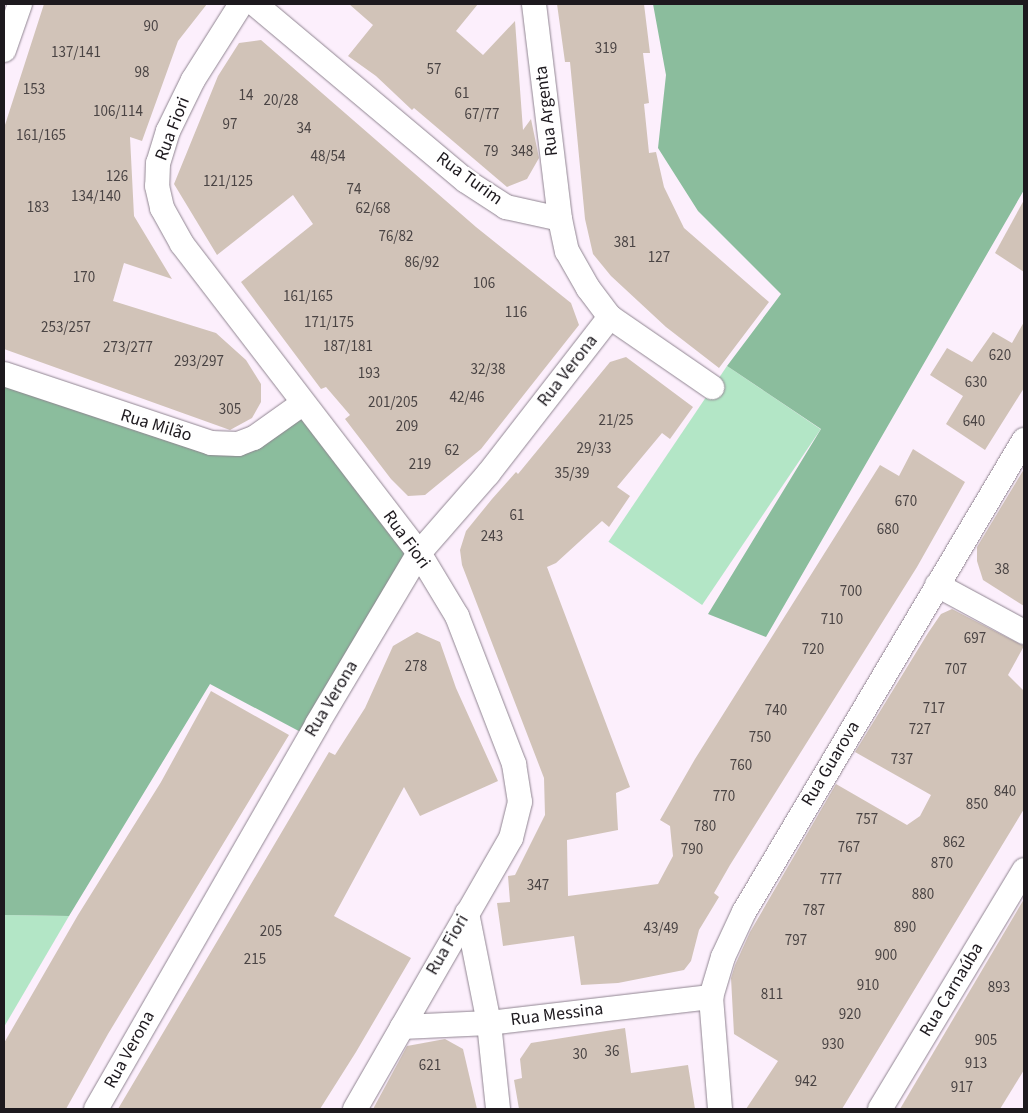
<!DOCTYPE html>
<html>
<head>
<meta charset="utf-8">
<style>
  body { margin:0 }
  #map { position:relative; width:1028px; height:1113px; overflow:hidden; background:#fceffc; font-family:"Source Sans 3",sans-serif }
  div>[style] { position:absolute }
  .green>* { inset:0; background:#b3e6c6; transform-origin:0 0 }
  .forest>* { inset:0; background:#8bbd9d }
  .building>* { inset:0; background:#d1c3b8 }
  .roads { filter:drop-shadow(0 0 1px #908591) drop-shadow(0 0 1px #908591) }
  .street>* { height:24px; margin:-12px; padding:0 12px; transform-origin:12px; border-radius:12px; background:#fff }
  span { translate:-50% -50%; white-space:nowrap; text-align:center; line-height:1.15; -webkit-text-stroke:5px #fff; paint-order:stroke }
  .number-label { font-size:15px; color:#4a4444 }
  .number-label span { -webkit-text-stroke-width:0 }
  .street-label { font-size:18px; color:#1d191e }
  .frame { position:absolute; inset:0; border:5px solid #1d191e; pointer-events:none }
</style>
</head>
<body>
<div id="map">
  <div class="green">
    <div style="left:727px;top:366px;width:113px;height:212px;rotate:34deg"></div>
    <div style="clip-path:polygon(4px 915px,69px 916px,4px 1027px)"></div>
  </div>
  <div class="forest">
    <div style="clip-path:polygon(653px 4px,1024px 4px,1024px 190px,766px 637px,708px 614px,821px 429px,727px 366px,781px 294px,698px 211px,658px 148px,666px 75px)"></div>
    <div style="clip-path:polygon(4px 374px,211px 443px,268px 429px,302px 404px,419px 553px,310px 737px,210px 684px,69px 916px,4px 915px)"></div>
  </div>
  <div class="building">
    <div style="clip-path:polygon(44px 4px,207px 4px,178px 41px,142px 141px,130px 137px,134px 216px,172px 279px,124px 263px,113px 301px,216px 333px,246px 360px,261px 384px,261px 402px,252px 418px,230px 430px,4px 349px,4px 128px)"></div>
    <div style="clip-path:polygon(349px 4px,478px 4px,456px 31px,483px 55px,515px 21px,523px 130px,531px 119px,539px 158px,527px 179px,507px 187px,414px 108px,412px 110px,376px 76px,348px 56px,373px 25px)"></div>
    <div style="clip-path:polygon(557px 4px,644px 4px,650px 53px,643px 53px,649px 103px,644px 104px,649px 153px,656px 152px,664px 187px,684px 228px,769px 302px,719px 368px,666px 327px,611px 276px,593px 254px,585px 219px,570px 62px,565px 62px)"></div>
    <div style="clip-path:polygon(261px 40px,476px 227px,571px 303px,579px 325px,481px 449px,425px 495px,408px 496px,391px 479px,345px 419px,350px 415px,326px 387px,321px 389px,241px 282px,313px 224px,293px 195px,217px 255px,174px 184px,218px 76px,239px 43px)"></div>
    <div style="clip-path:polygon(1024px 200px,1024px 272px,995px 253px)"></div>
    <div style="clip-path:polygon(1024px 322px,1024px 388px,985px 450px,946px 424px,963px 396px,930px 375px,947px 348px,972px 362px,993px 332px,1012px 343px)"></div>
    <div style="clip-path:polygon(626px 357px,693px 407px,670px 439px,662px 433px,617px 487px,630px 496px,609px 527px,602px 521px,556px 563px,547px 567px,630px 787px,616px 793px,618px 830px,567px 840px,568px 896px,658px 884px,673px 856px,670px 826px,660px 820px,695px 759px,880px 465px,899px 476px,913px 449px,965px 482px,917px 567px,730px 865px,714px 893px,719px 897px,699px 930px,691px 961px,684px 970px,618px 983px,581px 985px,574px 936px,503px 946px,497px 903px,510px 902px,508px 876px,515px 875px,545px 815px,544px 778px,462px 565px,460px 550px,466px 531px,492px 499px,516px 472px,518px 474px,610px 362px)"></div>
    <div style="clip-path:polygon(1024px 469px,1024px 606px,983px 580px,977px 561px,977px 547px)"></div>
    <div style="clip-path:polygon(952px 609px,1024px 646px,1008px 675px,1024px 691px,1024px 809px,842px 1109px,746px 1109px,778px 1061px,734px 1034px,731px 978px,735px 965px,750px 932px,836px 784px,907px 825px,920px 816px,931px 795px,855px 752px,928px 633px,941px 614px)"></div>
    <div style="clip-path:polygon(417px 632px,440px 642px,456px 688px,498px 781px,420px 816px,404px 787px,334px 916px,411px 958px,356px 1052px,320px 1109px,118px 1109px,329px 752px,335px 755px,365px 708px,393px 646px)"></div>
    <div style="clip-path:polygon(211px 691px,289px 735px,108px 1034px,66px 1109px,4px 1109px,4px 1043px,78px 915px,161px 782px)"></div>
    <div style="clip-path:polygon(1024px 899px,1024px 1070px,1000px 1109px,900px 1109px)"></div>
    <div style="clip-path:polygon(625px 1028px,631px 1073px,688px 1065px,695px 1109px,519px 1109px,514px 1080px,522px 1078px,520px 1059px,531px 1043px)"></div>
    <div style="clip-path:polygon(445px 1039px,463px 1049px,477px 1109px,373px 1109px,407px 1046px)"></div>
  </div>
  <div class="roads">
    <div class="street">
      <div style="left:241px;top:4px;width:90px;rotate:122.3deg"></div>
      <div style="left:193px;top:80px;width:57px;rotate:116.1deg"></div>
      <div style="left:168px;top:131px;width:34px;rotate:107deg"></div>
      <div style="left:158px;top:163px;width:23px;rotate:92deg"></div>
      <div style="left:157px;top:186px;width:23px;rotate:77deg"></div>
      <div style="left:162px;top:208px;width:41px;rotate:60.9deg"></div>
      <div style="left:182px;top:244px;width:389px;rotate:52.5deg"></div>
      <div style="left:419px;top:553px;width:74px;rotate:58.9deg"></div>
      <div style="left:457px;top:616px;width:159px;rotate:68.9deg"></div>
      <div style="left:514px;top:764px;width:38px;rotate:81deg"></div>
      <div style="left:520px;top:802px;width:37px;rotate:104deg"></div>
      <div style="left:511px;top:838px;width:313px;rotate:119.9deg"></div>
      <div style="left:255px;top:4px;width:275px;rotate:40deg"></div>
      <div style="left:466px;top:181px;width:48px;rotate:33deg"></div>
      <div style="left:506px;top:207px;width:55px;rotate:12.5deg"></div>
      <div style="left:560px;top:219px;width:33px;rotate:78deg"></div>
      <div style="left:567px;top:251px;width:43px;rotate:60.4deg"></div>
      <div style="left:588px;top:288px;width:36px;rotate:53deg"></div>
      <div style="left:610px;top:317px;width:124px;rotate:34.5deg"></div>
      <div style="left:534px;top:4px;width:217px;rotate:83.1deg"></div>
      <div style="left:4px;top:50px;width:49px;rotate:-70.8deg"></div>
      <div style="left:4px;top:374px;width:218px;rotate:18.4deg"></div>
      <div style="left:211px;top:443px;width:27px;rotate:2deg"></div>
      <div style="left:238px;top:444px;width:17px;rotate:-21deg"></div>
      <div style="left:254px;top:438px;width:59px;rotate:-35.3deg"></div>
      <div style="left:937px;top:585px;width:99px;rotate:28.4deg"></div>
      <div style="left:467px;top:913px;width:112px;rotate:78.7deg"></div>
      <div style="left:489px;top:1023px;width:86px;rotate:84deg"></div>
      <div style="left:402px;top:1027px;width:87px;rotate:-2.6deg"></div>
      <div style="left:489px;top:1023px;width:224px;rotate:-6.7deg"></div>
      <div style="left:96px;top:1109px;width:444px;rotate:-60.1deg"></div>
      <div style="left:317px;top:724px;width:199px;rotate:-59.2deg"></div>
      <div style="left:419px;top:553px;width:105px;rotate:-48.9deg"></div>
      <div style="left:488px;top:474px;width:199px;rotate:-52.2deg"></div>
      <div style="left:720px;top:1109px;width:112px;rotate:-94.6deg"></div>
      <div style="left:711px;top:997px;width:42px;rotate:-73.3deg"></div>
      <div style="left:723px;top:957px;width:50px;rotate:-65deg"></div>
      <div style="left:744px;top:912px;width:549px;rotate:-59.32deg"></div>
      <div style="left:880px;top:1109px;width:279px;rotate:-58.9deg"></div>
    </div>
  </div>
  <div class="number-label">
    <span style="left:151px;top:27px">90</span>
    <span style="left:606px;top:49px">319</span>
    <span style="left:76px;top:53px">137/141</span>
    <span style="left:434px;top:70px">57</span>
    <span style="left:142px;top:73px">98</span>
    <span style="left:34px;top:90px">153</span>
    <span style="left:462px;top:94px">61</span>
    <span style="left:246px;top:96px">14</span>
    <span style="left:281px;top:101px">20/28</span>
    <span style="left:118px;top:112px">106/114</span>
    <span style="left:482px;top:115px">67/77</span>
    <span style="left:230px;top:125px">97</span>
    <span style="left:304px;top:129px">34</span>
    <span style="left:41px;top:136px">161/165</span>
    <span style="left:491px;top:152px">79</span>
    <span style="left:522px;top:152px">348</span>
    <span style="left:328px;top:157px">48/54</span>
    <span style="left:117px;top:177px">126</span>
    <span style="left:228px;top:182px">121/125</span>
    <span style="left:354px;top:190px">74</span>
    <span style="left:96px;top:197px">134/140</span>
    <span style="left:38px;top:208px">183</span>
    <span style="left:373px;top:209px">62/68</span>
    <span style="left:396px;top:237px">76/82</span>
    <span style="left:625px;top:243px">381</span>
    <span style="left:659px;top:258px">127</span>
    <span style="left:422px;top:263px">86/92</span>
    <span style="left:84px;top:278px">170</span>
    <span style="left:484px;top:284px">106</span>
    <span style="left:308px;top:297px">161/165</span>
    <span style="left:516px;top:313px">116</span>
    <span style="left:329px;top:323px">171/175</span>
    <span style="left:66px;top:328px">253/257</span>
    <span style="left:348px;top:347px">187/181</span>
    <span style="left:128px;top:348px">273/277</span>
    <span style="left:1000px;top:356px">620</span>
    <span style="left:199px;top:362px">293/297</span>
    <span style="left:488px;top:370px">32/38</span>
    <span style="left:369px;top:374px">193</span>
    <span style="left:976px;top:383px">630</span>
    <span style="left:467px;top:398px">42/46</span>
    <span style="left:393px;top:403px">201/205</span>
    <span style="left:230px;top:410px">305</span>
    <span style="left:616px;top:421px">21/25</span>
    <span style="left:974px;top:422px">640</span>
    <span style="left:407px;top:427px">209</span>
    <span style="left:594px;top:449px">29/33</span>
    <span style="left:452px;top:451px">62</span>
    <span style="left:420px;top:465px">219</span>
    <span style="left:572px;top:474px">35/39</span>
    <span style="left:906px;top:502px">670</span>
    <span style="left:517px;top:516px">61</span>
    <span style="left:888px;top:530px">680</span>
    <span style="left:492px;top:537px">243</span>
    <span style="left:1002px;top:570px">38</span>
    <span style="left:851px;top:592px">700</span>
    <span style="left:832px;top:620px">710</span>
    <span style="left:975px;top:639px">697</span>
    <span style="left:813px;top:650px">720</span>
    <span style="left:416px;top:667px">278</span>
    <span style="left:956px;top:670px">707</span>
    <span style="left:934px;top:709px">717</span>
    <span style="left:776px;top:711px">740</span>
    <span style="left:920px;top:730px">727</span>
    <span style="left:760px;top:738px">750</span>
    <span style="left:902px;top:760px">737</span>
    <span style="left:741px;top:766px">760</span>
    <span style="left:1005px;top:792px">840</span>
    <span style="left:724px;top:797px">770</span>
    <span style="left:977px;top:805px">850</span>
    <span style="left:867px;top:820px">757</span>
    <span style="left:705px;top:827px">780</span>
    <span style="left:954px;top:843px">862</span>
    <span style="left:849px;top:848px">767</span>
    <span style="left:692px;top:850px">790</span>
    <span style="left:942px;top:864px">870</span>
    <span style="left:831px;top:880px">777</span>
    <span style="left:538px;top:886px">347</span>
    <span style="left:923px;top:895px">880</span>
    <span style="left:814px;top:911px">787</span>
    <span style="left:905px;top:928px">890</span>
    <span style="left:661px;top:929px">43/49</span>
    <span style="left:271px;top:932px">205</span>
    <span style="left:796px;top:941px">797</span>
    <span style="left:886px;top:956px">900</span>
    <span style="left:255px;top:960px">215</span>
    <span style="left:868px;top:986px">910</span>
    <span style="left:999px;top:988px">893</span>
    <span style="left:772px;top:995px">811</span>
    <span style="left:850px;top:1015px">920</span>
    <span style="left:986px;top:1041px">905</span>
    <span style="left:833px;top:1045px">930</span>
    <span style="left:612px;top:1052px">36</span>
    <span style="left:580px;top:1055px">30</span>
    <span style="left:976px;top:1064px">913</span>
    <span style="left:430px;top:1066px">621</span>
    <span style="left:806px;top:1082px">942</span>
    <span style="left:962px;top:1088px">917</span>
  </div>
  <div class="street-label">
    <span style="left:547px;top:111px;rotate:-97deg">Rua Argenta</span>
    <span style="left:173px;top:129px;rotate:-69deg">Rua Fiori</span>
    <span style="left:469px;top:179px;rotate:36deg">Rua Turim</span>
    <span style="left:568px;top:371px;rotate:-52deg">Rua Verona</span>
    <span style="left:156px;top:426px;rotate:17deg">Rua Milão</span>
    <span style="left:406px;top:540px;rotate:54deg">Rua Fiori</span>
    <span style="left:332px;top:699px;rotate:-59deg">Rua Verona</span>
    <span style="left:831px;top:764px;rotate:-59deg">Rua Guarova</span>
    <span style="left:448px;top:945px;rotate:-60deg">Rua Fiori</span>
    <span style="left:952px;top:990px;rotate:-59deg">Rua Carnaúba</span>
    <span style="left:557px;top:1015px;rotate:-7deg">Rua Messina</span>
    <span style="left:130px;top:1050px;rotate:-61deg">Rua Verona</span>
  </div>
  <div class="frame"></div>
</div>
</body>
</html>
